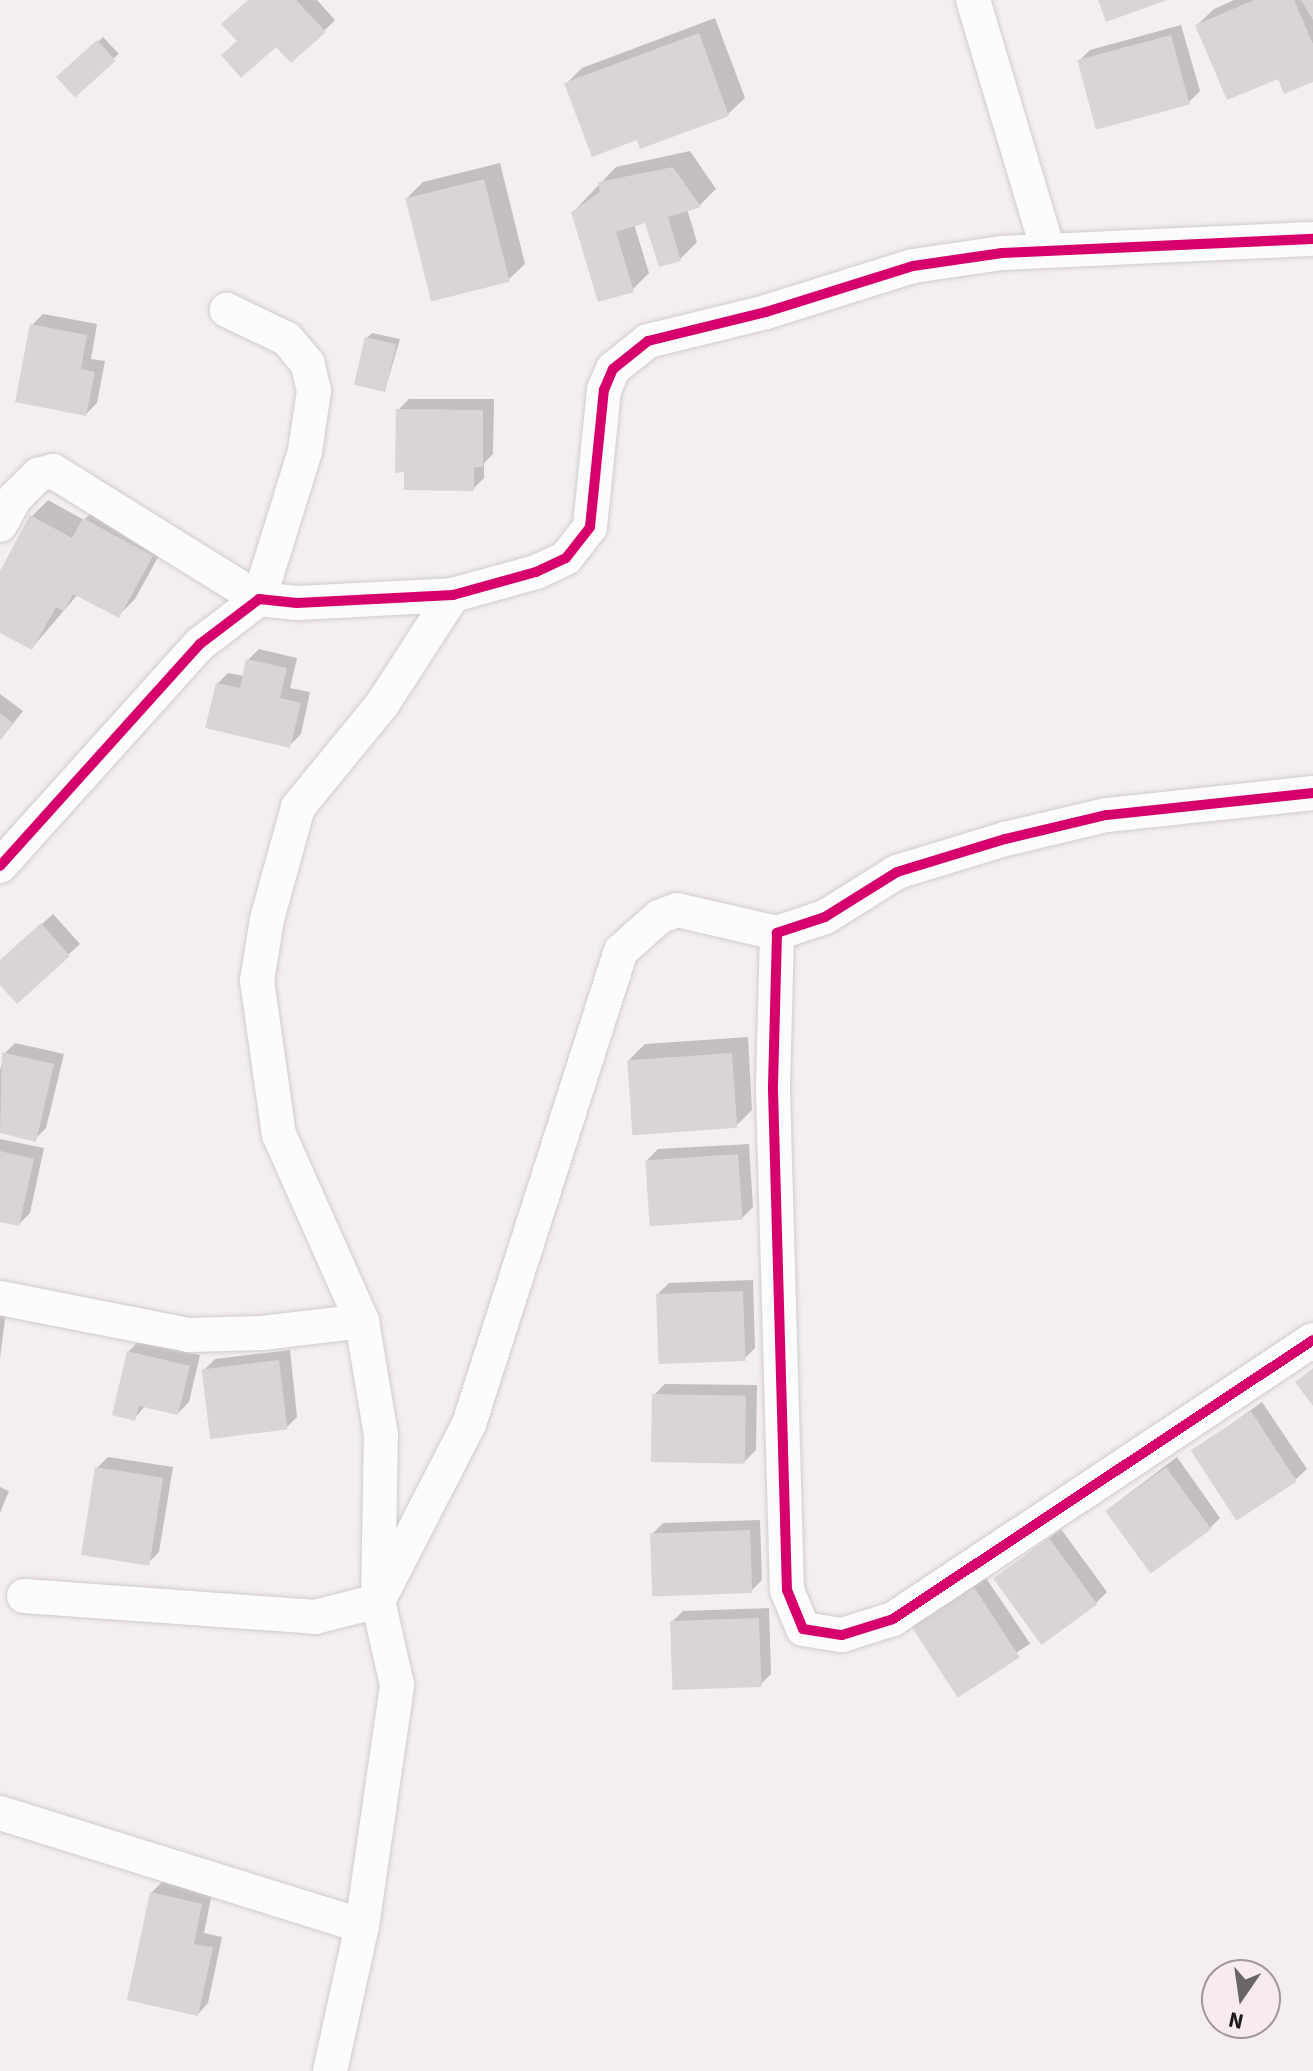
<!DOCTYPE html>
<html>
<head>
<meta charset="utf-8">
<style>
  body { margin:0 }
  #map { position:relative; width:1313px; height:2071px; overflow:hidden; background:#f4eeef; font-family:"Source Sans 3",sans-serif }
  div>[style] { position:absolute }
  .shadow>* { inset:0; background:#0003; transform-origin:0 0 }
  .building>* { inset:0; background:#d9d5d6; transform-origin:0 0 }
  .roads { filter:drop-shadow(0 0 2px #d1cccd) drop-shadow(0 0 2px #d1cccd) }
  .minor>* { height:34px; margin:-17px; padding:0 17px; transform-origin:17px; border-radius:17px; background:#fdfcfd }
  .cycleway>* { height:10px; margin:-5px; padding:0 5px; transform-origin:5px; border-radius:5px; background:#d6006c }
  span { translate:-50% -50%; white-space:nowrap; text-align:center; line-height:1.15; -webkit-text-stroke:8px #f7ebee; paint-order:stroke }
  .north { position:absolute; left:1201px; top:1959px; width:80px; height:80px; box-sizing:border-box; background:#f7ebee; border:2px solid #a0979a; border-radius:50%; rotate:193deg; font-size:22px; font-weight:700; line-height:32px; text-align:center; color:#1e1a1b }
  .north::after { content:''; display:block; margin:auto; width:28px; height:36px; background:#696465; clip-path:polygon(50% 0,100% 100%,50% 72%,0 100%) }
</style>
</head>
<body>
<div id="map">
  <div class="shadow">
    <div style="clip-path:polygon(249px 0,317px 0,335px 20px,324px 31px,276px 44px,239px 40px)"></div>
    <div style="clip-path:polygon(1234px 0,1313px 0,1313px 80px,1279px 76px,1197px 25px,1214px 9px)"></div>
    <div style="clip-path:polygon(715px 18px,745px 98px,728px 114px,638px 138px,566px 84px,582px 68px)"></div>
    <div style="clip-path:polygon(1181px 25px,1200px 91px,1189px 102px,1079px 61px,1090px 50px)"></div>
    <div style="left:103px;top:37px;width:23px;height:59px;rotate:47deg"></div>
    <div style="clip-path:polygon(690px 151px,716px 189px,700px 205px,687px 209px,697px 242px,680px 259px,646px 221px,634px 224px,649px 273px,632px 290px,573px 212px,616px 167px)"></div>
    <div style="clip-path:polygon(500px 163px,525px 264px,508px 280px,407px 198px,423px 182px)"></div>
    <div style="clip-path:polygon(43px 314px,97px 324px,91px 359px,105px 361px,97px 403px,86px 414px,32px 325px)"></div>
    <div style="clip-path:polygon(372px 333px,400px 339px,385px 390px,367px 338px)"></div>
    <div style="clip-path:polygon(409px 399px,494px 399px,493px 454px,484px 463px,484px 478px,473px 489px,398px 410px)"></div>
    <div style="clip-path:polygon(48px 500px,84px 520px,101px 503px,168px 539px,135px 599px,118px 616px,78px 594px,32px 648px,0 630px,0 575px,32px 516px)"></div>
    <div style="clip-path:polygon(259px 649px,297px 658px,290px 688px,310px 692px,301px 734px,290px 745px,217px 684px,228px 673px,244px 676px,248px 660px)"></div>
    <div style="clip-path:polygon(0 694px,23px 711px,0 740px)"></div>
    <div style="clip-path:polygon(53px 914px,80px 944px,17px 1001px,0 982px,0 962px)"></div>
    <div style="clip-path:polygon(748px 1037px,752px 1110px,736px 1126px,629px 1060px,645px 1044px)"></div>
    <div style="clip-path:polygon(15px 1043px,64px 1054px,46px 1128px,35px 1139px,0 1131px,0 1071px,4px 1054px)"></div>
    <div style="clip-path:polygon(0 1139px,44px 1148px,30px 1213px,19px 1224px,0 1220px)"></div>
    <div style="clip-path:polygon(749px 1144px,753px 1207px,742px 1218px,647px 1160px,658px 1149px)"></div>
    <div style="clip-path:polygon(753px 1280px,755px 1348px,744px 1359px,658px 1294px,669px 1283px)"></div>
    <div style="clip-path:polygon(0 1295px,8px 1296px,0 1358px)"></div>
    <div style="clip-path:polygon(139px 1341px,200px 1355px,189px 1402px,178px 1413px,146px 1405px,134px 1419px,128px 1352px)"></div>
    <div style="clip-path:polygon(290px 1350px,297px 1417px,286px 1428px,204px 1370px,215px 1359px)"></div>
    <div style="clip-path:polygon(665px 1384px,757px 1385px,756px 1450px,745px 1461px,654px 1395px)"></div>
    <div style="clip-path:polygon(1262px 1402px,1307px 1469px,1296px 1479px,1194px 1451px)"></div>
    <div style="clip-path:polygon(108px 1457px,173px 1467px,159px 1552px,148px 1563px,97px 1468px)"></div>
    <div style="clip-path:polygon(1177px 1457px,1220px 1518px,1209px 1529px,1107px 1510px)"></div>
    <div style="clip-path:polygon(0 1487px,9px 1491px,0 1513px)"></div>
    <div style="clip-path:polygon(760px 1520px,762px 1580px,751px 1591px,652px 1534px,663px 1523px)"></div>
    <div style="clip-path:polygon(1061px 1529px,1107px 1592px,1096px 1603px,996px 1578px)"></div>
    <div style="left:986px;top:1578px;width:79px;height:87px;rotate:56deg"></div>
    <div style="clip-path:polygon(769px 1608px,771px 1674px,760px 1685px,672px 1622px,683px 1611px)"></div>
    <div style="clip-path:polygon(162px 1882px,212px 1893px,204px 1933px,222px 1937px,208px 2003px,198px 2014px,151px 1893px)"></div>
  </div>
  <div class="building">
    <div style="clip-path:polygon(248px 0,296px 0,326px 32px,291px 63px,276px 47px,241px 78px,221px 55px,237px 41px,221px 24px)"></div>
    <div style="clip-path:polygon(1098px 0,1167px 0,1106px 22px)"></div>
    <div style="clip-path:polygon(1254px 0,1294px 0,1313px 44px,1313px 82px,1284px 94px,1278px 79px,1227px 100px,1195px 25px)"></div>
    <div style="clip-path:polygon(1301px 0,1313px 0,1313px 20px)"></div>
    <div style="clip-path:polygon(699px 33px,729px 116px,640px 149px,637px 140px,592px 157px,564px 83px)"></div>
    <div style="left:1171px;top:35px;width:72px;height:97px;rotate:75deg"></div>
    <div style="left:97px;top:40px;width:28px;height:55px;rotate:48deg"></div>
    <div style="clip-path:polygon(673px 167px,701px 207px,668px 217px,681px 261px,659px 267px,645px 223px,616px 232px,634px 292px,598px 302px,571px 212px,600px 192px,598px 182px)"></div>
    <div style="left:484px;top:179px;width:106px;height:81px;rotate:76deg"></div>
    <div style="clip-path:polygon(30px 324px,87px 335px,81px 369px,95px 372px,86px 416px,15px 402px)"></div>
    <div style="left:365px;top:337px;width:32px;height:49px;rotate:13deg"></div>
    <div style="clip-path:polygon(396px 409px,483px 410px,483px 467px,474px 467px,474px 491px,404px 490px,404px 472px,395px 473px)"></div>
    <div style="clip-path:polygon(30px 515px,72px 538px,83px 518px,153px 556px,119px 618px,73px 594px,64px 611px,56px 607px,32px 650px,0 633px,0 571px)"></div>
    <div style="clip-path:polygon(246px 659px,287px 668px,280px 698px,301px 703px,290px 748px,205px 728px,216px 683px,240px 688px)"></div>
    <div style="clip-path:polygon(0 713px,13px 723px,0 740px)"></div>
    <div style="clip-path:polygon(41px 923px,70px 956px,17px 1004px,0 985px,0 960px)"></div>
    <div style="clip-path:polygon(2px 1052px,54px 1064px,36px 1142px,0 1133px)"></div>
    <div style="left:732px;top:1053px;width:75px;height:105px;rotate:86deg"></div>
    <div style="clip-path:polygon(0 1151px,34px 1159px,19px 1226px,0 1222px)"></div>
    <div style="left:738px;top:1154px;width:66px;height:93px;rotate:86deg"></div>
    <div style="left:743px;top:1291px;width:70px;height:87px;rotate:88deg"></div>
    <div style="clip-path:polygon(127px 1351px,190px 1366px,178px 1415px,139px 1406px,135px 1421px,112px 1415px)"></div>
    <div style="left:279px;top:1360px;width:70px;height:78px;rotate:83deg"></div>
    <div style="clip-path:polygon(1313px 1368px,1313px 1406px,1295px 1382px)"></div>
    <div style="left:652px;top:1394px;width:94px;height:68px;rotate:1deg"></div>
    <div style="left:1251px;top:1411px;width:84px;height:72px;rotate:57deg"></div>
    <div style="left:95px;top:1467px;width:69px;height:89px;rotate:9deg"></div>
    <div style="left:1166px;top:1467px;width:77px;height:75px;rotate:54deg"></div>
    <div style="left:750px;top:1530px;width:63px;height:100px;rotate:88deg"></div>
    <div style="left:1049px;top:1538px;width:82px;height:69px;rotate:54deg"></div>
    <div style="left:974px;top:1587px;width:84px;height:74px;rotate:57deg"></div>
    <div style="left:759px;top:1618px;width:69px;height:89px;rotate:88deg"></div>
    <div style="clip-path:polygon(150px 1892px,202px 1904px,194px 1944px,213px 1947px,198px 2016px,127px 2000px)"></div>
  </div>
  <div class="roads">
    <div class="minor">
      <div style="left:973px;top:0;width:261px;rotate:73.3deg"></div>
      <div style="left:0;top:525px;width:31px;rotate:-61deg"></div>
      <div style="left:15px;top:498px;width:33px;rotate:-45deg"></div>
      <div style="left:38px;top:475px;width:16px;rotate:-15deg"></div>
      <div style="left:53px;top:471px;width:243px;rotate:31.9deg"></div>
      <div style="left:259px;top:599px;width:155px;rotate:-72.7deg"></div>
      <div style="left:305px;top:451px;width:61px;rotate:-81.5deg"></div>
      <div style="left:314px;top:391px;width:28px;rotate:-103deg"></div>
      <div style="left:308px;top:364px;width:33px;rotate:-130deg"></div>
      <div style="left:287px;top:339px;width:67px;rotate:-154.2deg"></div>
      <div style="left:1313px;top:793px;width:208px;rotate:173.9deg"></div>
      <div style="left:1106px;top:815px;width:104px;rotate:166.6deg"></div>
      <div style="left:1005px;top:839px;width:113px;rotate:163deg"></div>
      <div style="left:897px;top:872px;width:85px;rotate:148deg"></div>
      <div style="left:825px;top:917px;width:51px;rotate:161.6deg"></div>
      <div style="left:777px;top:933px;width:157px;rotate:91.5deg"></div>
      <div style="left:773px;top:1090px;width:500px;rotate:88.4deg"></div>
      <div style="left:787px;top:1590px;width:42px;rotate:67.7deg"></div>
      <div style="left:803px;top:1629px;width:39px;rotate:9deg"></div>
      <div style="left:842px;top:1635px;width:53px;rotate:-17.4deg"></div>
      <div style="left:893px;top:1619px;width:504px;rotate:-33.6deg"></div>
      <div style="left:0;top:866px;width:299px;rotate:-48deg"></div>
      <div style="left:200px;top:644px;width:74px;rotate:-37.3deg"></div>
      <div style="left:259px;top:599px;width:38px;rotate:6deg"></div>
      <div style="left:297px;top:603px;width:156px;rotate:-2.9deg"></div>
      <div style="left:453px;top:595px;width:86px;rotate:-15.5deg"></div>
      <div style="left:536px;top:572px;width:33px;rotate:-25deg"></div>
      <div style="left:566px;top:558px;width:39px;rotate:-52deg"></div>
      <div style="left:590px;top:527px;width:138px;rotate:-84.2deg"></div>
      <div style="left:604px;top:390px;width:23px;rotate:-67deg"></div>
      <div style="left:613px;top:369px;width:45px;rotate:-38.7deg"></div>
      <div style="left:648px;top:341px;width:122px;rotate:-13.8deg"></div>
      <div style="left:766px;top:312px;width:154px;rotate:-17.4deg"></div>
      <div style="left:913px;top:266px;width:90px;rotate:-8.3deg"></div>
      <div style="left:1002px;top:253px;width:311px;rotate:-2.6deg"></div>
      <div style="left:0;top:1298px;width:193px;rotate:11.1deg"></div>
      <div style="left:189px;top:1335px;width:73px;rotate:-1.6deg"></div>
      <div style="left:262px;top:1333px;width:101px;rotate:-6.8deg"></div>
      <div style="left:24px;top:1596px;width:292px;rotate:4.1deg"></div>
      <div style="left:315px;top:1617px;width:65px;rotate:-14.3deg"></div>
      <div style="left:378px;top:1601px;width:199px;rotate:-62.8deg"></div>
      <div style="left:469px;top:1424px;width:497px;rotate:-72.2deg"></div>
      <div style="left:621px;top:951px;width:51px;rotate:-41.8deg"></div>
      <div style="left:659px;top:917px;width:19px;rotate:-21deg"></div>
      <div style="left:677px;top:910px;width:103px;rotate:13deg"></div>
      <div style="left:0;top:1813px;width:379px;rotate:17.3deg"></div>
      <div style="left:330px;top:2071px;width:148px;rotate:-77.6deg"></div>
      <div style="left:362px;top:1926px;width:244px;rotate:-81.7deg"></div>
      <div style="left:397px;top:1685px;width:86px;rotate:-102.7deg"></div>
      <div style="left:378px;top:1601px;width:166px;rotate:-89deg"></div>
      <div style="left:381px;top:1435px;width:116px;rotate:-99.5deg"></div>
      <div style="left:362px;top:1321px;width:204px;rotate:-114deg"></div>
      <div style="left:279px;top:1135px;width:156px;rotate:-98.1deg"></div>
      <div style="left:257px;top:981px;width:63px;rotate:-80.8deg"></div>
      <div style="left:267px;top:919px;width:116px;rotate:-74.5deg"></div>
      <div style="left:298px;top:807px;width:134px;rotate:-50.7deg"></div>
      <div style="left:383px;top:703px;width:129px;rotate:-57.1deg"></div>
    </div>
  </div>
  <div class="cycleway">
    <div style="left:1313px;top:793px;width:208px;rotate:173.9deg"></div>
    <div style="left:1106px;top:815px;width:104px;rotate:166.6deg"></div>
    <div style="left:1005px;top:839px;width:113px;rotate:163deg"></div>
    <div style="left:897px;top:872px;width:85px;rotate:148deg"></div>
    <div style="left:825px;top:917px;width:51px;rotate:161.6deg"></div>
    <div style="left:777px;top:933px;width:157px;rotate:91.5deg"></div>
    <div style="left:773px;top:1090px;width:500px;rotate:88.4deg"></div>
    <div style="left:787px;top:1590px;width:42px;rotate:67.7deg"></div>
    <div style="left:803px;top:1629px;width:39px;rotate:9deg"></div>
    <div style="left:842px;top:1635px;width:53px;rotate:-17.4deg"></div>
    <div style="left:893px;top:1619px;width:504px;rotate:-33.6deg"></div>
    <div style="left:0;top:866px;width:299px;rotate:-48deg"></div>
    <div style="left:200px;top:644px;width:74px;rotate:-37.3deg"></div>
    <div style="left:259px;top:599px;width:38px;rotate:6deg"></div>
    <div style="left:297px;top:603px;width:156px;rotate:-2.9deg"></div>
    <div style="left:453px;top:595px;width:86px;rotate:-15.5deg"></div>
    <div style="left:536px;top:572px;width:33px;rotate:-25deg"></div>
    <div style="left:566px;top:558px;width:39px;rotate:-52deg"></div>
    <div style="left:590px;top:527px;width:138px;rotate:-84.2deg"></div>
    <div style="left:604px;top:390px;width:23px;rotate:-67deg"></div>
    <div style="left:613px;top:369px;width:45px;rotate:-38.7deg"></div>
    <div style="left:648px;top:341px;width:122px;rotate:-13.8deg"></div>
    <div style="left:766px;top:312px;width:154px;rotate:-17.4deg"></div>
    <div style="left:913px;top:266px;width:90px;rotate:-8.3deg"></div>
    <div style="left:1002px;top:253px;width:311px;rotate:-2.6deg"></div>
  </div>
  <div class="north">N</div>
</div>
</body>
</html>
